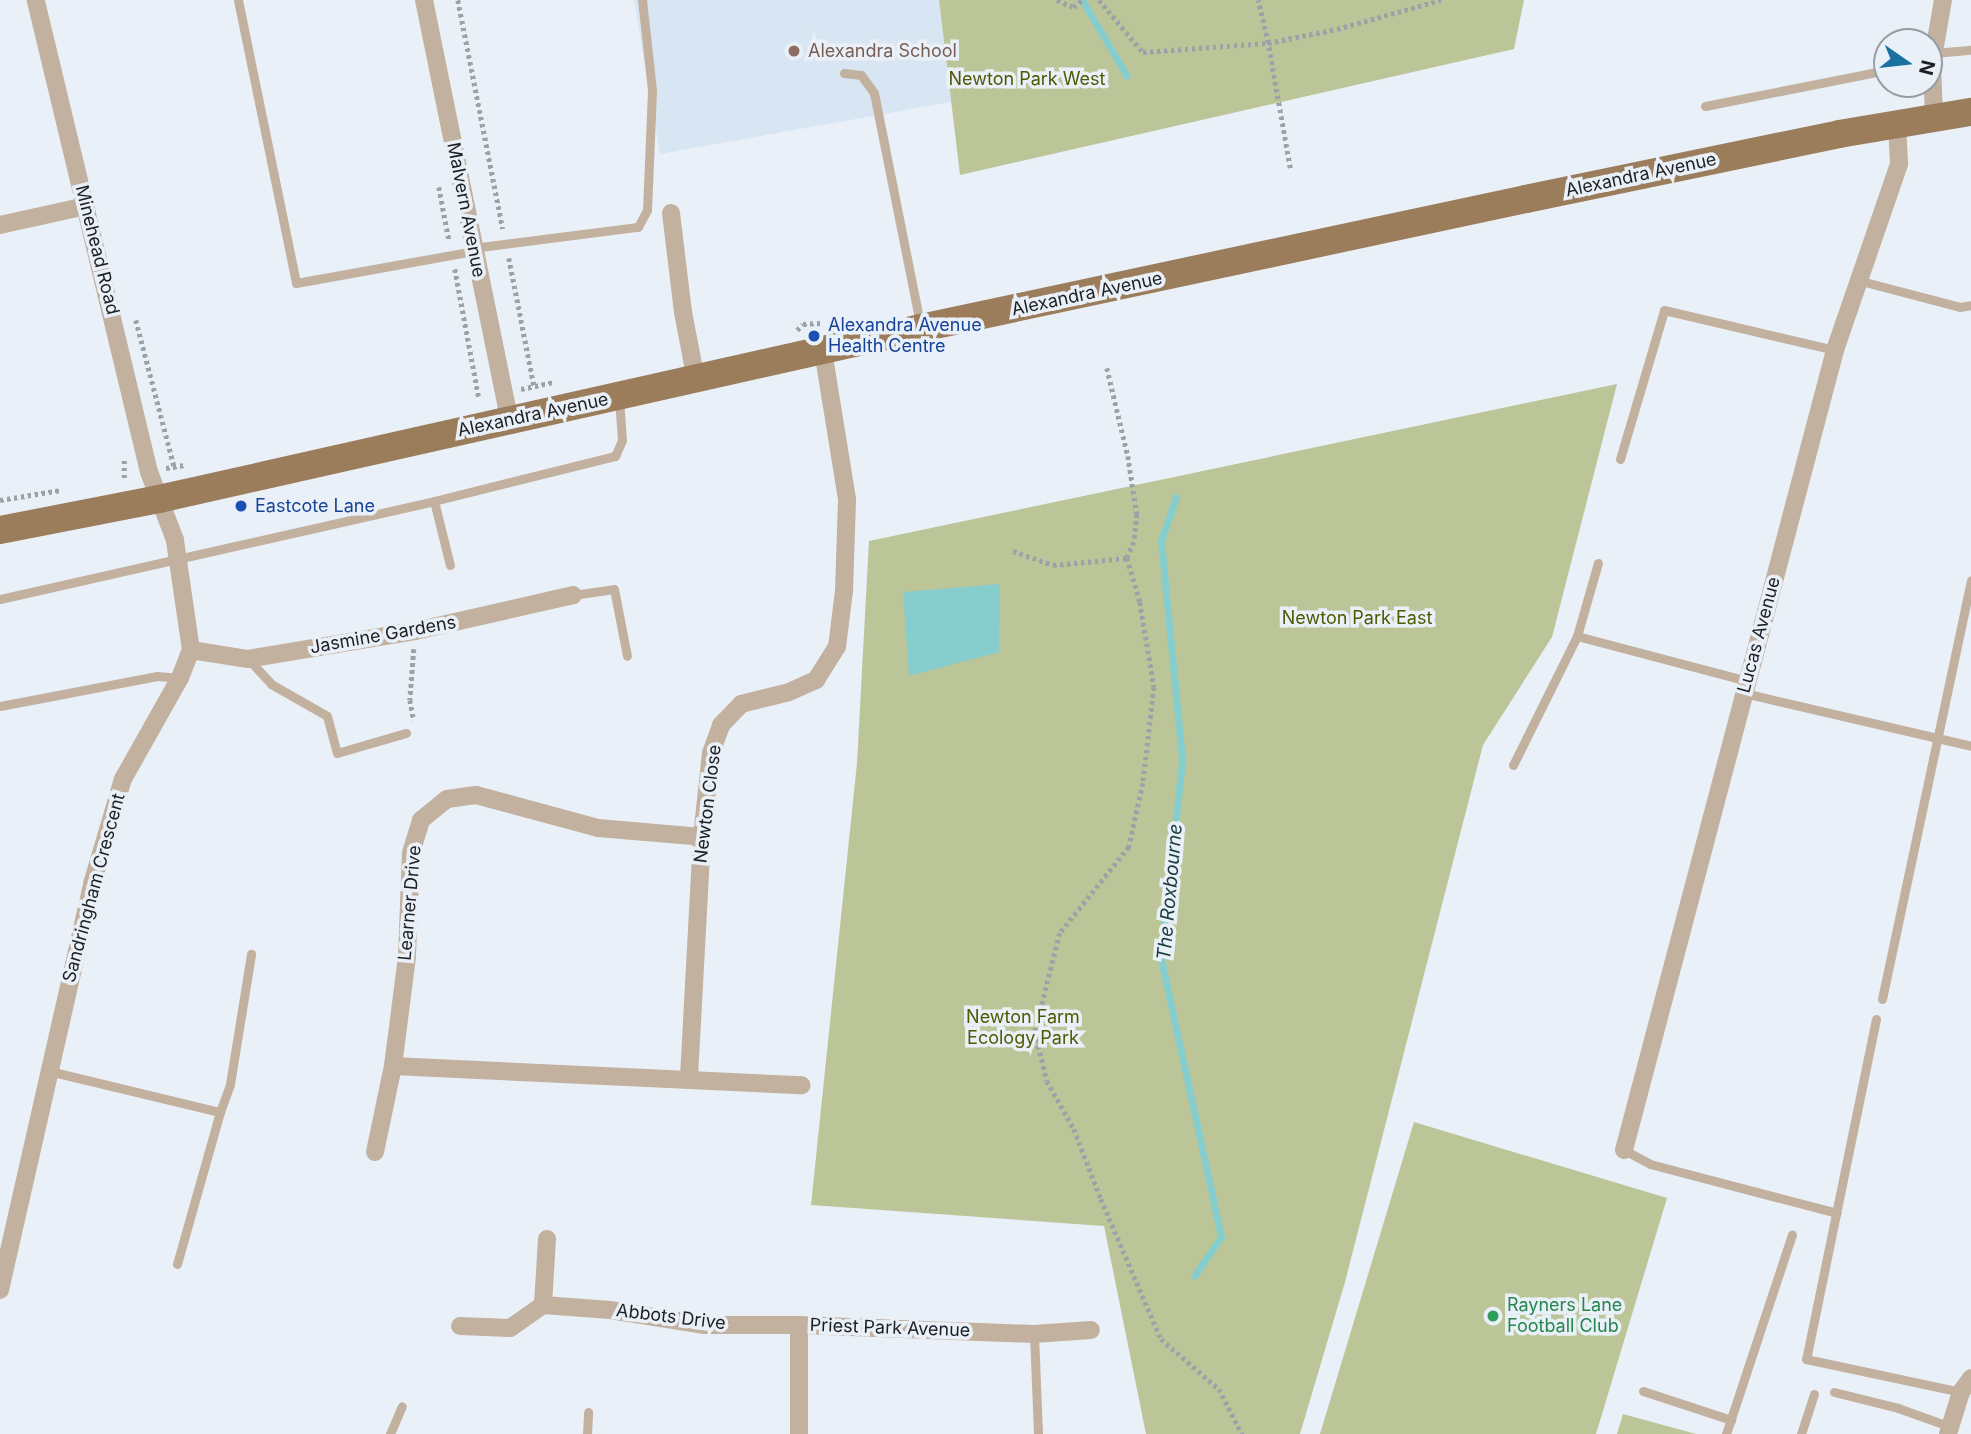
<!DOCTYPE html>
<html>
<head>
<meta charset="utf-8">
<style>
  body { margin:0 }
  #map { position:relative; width:1971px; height:1434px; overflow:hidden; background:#e9f0f8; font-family:Inter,sans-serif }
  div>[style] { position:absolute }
  .built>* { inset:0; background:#d8e5f2 }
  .green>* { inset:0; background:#bcc598 }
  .water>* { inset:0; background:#86cece }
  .stream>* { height:7px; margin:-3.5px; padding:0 3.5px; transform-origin:3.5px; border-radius:3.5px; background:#86cece }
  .path>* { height:4.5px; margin-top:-2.25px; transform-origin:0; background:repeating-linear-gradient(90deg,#9da2a8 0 3.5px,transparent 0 7px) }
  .lane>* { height:9px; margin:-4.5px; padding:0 4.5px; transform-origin:4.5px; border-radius:4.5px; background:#c3b19f }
  .street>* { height:18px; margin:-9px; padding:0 9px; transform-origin:9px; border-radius:9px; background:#c3b19f }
  .primary>* { height:28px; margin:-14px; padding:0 14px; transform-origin:14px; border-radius:14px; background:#9b7c5b }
  .dots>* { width:19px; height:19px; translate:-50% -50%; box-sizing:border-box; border:4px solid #e9f0f8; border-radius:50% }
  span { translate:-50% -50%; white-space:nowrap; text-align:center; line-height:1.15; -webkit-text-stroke:7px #e9f0f8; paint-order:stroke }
  .education-label { font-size:18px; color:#785e54 }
  .left { translate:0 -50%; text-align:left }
  .park-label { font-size:18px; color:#505900 }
  .street-label { font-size:18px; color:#1d1f22 }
  .transit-label { font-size:18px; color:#164399 }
  .leisure-label { font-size:18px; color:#27864d }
  .water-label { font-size:19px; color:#1a3d3d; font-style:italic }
  .north { position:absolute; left:1873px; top:28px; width:70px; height:70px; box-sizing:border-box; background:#e9f0f8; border:2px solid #979ca2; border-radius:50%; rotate:104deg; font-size:19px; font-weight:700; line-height:28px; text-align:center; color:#1d1f22 }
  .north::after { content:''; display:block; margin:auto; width:24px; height:32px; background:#1a71a1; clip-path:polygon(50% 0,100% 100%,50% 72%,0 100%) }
</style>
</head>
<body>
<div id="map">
  <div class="built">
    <div style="clip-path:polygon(634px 0,939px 0,951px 102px,660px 154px)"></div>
  </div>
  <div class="green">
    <div style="clip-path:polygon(939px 0,1524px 0,1514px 49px,960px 175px)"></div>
    <div style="clip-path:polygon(1617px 384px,1552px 637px,1483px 745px,1345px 1282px,1300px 1434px,1146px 1434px,1104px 1226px,811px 1205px,857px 763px,869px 541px)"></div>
    <div style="clip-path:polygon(1414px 1122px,1667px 1198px,1596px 1434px,1320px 1434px)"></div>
    <div style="clip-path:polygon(1623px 1414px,1696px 1434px,1617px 1434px)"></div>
  </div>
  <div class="water">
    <div style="clip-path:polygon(1000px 584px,999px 652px,909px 676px,903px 592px)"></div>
  </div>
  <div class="stream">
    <div style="left:1082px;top:0;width:88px;rotate:59.4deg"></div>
    <div style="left:1176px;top:497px;width:46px;rotate:108.8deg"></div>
    <div style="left:1161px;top:541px;width:221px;rotate:84.5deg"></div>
    <div style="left:1182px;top:761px;width:199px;rotate:96.1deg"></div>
    <div style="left:1161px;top:959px;width:284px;rotate:77.8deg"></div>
    <div style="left:1221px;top:1237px;width:47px;rotate:124.7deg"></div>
  </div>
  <div class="path">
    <div style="left:458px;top:0;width:233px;rotate:78.9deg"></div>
    <div style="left:1057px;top:0;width:17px;rotate:24deg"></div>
    <div style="left:1073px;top:7px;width:11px;rotate:-38deg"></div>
    <div style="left:1099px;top:0;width:68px;rotate:49.8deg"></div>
    <div style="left:1143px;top:52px;width:125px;rotate:-4.1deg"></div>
    <div style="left:1268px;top:43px;width:44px;rotate:-103.1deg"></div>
    <div style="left:1290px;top:168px;width:127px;rotate:-100deg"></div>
    <div style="left:1268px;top:43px;width:70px;rotate:-11.5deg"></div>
    <div style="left:1337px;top:29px;width:108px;rotate:-15.6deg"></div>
    <div style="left:439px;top:187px;width:54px;rotate:79.3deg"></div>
    <div style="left:509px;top:258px;width:130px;rotate:78.9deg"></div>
    <div style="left:455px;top:269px;width:132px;rotate:79.5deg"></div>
    <div style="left:136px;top:320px;width:151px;rotate:75.4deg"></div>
    <div style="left:797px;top:330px;width:8px;rotate:-45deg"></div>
    <div style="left:803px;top:324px;width:17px;rotate:-3deg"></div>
    <div style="left:1107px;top:368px;width:90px;rotate:76.6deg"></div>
    <div style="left:1128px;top:456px;width:59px;rotate:81.2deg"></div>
    <div style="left:1137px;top:514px;width:28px;rotate:96deg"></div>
    <div style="left:1134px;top:542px;width:17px;rotate:114deg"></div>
    <div style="left:1127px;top:558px;width:46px;rotate:73.5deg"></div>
    <div style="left:1140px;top:602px;width:86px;rotate:80.6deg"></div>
    <div style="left:1154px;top:687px;width:97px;rotate:96.5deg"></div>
    <div style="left:1143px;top:783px;width:66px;rotate:102.3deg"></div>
    <div style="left:1129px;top:847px;width:110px;rotate:128.7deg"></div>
    <div style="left:1060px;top:933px;width:102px;rotate:104.2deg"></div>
    <div style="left:1035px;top:1032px;width:50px;rotate:76.2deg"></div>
    <div style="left:1047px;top:1081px;width:55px;rotate:60.6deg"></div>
    <div style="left:1074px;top:1129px;width:75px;rotate:68.9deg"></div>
    <div style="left:1101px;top:1199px;width:152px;rotate:66.8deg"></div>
    <div style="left:1161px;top:1339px;width:77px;rotate:40.8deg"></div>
    <div style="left:1219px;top:1389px;width:51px;rotate:62.9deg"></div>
    <div style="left:521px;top:389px;width:33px;rotate:-12deg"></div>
    <div style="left:166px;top:468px;width:19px;rotate:-9deg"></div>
    <div style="left:124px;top:478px;width:20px;rotate:-90deg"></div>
    <div style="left:0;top:500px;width:62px;rotate:-9.3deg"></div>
    <div style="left:1013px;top:551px;width:42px;rotate:19.3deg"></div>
    <div style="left:1053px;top:565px;width:74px;rotate:-5.4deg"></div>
    <div style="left:414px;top:649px;width:51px;rotate:94.5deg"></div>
    <div style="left:410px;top:700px;width:21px;rotate:79deg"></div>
  </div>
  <div class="lane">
    <div style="left:238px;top:0;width:289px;rotate:78.4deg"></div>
    <div style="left:296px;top:283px;width:180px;rotate:-10.2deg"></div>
    <div style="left:1934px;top:53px;width:37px;rotate:-5deg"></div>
    <div style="left:844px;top:73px;width:17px;rotate:7deg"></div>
    <div style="left:861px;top:75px;width:22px;rotate:54deg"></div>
    <div style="left:874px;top:93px;width:235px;rotate:78.7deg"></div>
    <div style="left:1705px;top:106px;width:186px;rotate:-11.2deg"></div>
    <div style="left:473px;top:248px;width:166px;rotate:-7.3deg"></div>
    <div style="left:638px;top:227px;width:19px;rotate:-62deg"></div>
    <div style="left:647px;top:210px;width:120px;rotate:-87.6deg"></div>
    <div style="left:652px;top:90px;width:91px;rotate:-96.3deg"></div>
    <div style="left:1861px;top:281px;width:102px;rotate:14.7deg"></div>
    <div style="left:1960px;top:307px;width:11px;rotate:-10deg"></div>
    <div style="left:1620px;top:459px;width:155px;rotate:-73.5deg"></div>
    <div style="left:1664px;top:310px;width:176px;rotate:13.2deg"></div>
    <div style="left:434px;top:501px;width:66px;rotate:76deg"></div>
    <div style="left:573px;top:595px;width:41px;rotate:-8.3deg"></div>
    <div style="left:614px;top:589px;width:68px;rotate:79deg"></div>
    <div style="left:0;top:599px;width:445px;rotate:-12.7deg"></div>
    <div style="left:434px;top:501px;width:187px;rotate:-14deg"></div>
    <div style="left:615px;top:456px;width:17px;rotate:-66deg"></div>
    <div style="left:622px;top:440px;width:42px;rotate:-94.1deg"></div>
    <div style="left:1577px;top:636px;width:176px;rotate:14.8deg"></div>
    <div style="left:249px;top:660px;width:33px;rotate:47deg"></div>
    <div style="left:271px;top:684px;width:64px;rotate:29.7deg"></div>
    <div style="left:327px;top:716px;width:38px;rotate:75deg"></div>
    <div style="left:337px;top:753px;width:72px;rotate:-16.2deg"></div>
    <div style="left:1744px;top:693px;width:233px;rotate:13.1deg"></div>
    <div style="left:0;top:706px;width:160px;rotate:-10.8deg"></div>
    <div style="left:157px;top:676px;width:23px;rotate:5deg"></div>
    <div style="left:1513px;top:765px;width:144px;rotate:-63.6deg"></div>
    <div style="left:1577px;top:636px;width:76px;rotate:-74deg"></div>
    <div style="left:1882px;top:999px;width:428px;rotate:-78deg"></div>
    <div style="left:1876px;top:1019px;width:347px;rotate:101.6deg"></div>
    <div style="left:1806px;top:1359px;width:158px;rotate:12deg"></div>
    <div style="left:49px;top:1071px;width:176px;rotate:13.5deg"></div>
    <div style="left:220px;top:1112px;width:158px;rotate:105.8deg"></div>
    <div style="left:220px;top:1112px;width:30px;rotate:-70deg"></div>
    <div style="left:230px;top:1084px;width:132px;rotate:-80.8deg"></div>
    <div style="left:1624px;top:1150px;width:30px;rotate:28deg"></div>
    <div style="left:1650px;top:1164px;width:193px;rotate:14.7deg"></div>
    <div style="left:1034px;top:1334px;width:100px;rotate:87.7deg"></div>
    <div style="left:1643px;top:1391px;width:93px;rotate:18.2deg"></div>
    <div style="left:1834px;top:1392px;width:66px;rotate:14deg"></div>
    <div style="left:1898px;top:1408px;width:56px;rotate:19.7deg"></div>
    <div style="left:390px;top:1434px;width:30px;rotate:-67deg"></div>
    <div style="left:587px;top:1434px;width:22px;rotate:-87deg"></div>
    <div style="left:1726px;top:1434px;width:210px;rotate:-71.7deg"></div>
    <div style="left:1801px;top:1434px;width:42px;rotate:-72deg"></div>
  </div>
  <div class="street">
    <div style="left:424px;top:0;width:428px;rotate:78.5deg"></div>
    <div style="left:1934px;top:116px;width:53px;rotate:-92.2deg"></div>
    <div style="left:1932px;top:63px;width:64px;rotate:-80.1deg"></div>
    <div style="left:671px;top:213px;width:100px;rotate:83.1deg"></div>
    <div style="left:683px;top:312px;width:69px;rotate:79.2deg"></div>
    <div style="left:0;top:225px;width:88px;rotate:-12.5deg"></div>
    <div style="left:191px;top:650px;width:58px;rotate:9deg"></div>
    <div style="left:248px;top:659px;width:169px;rotate:-9.5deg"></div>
    <div style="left:415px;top:631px;width:162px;rotate:-12.8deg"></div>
    <div style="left:393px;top:1066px;width:409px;rotate:2.7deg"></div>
    <div style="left:689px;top:1077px;width:240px;rotate:-86.9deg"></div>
    <div style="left:702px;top:837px;width:84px;rotate:-83.9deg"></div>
    <div style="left:711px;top:753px;width:30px;rotate:-70deg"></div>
    <div style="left:721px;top:725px;width:29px;rotate:-46deg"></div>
    <div style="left:741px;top:704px;width:49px;rotate:-14deg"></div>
    <div style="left:789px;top:692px;width:30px;rotate:-24deg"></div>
    <div style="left:816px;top:680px;width:39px;rotate:-58deg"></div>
    <div style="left:837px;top:647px;width:56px;rotate:-82.9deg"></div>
    <div style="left:844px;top:591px;width:92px;rotate:-88.1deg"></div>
    <div style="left:847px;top:499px;width:150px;rotate:-99.2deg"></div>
    <div style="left:1624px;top:1150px;width:827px;rotate:-75.22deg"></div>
    <div style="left:1835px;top:350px;width:197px;rotate:-71deg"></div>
    <div style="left:1899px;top:164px;width:41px;rotate:-92.8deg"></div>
    <div style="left:375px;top:1152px;width:88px;rotate:-78.2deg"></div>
    <div style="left:393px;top:1066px;width:111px;rotate:-82.7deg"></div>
    <div style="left:407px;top:956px;width:103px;rotate:-87.8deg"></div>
    <div style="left:411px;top:853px;width:34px;rotate:-73deg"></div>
    <div style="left:421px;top:820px;width:33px;rotate:-39deg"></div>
    <div style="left:447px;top:799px;width:29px;rotate:-8deg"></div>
    <div style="left:476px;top:795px;width:126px;rotate:15.1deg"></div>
    <div style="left:598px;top:828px;width:104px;rotate:4.9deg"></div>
    <div style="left:547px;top:1239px;width:66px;rotate:93.5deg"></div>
    <div style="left:543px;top:1305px;width:67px;rotate:4.3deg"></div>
    <div style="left:610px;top:1310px;width:96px;rotate:9deg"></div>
    <div style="left:705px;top:1325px;width:94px"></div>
    <div style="left:0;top:1290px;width:416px;rotate:-77.2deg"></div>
    <div style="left:92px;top:884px;width:109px;rotate:-73.6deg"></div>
    <div style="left:123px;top:779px;width:116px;rotate:-60.6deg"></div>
    <div style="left:180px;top:678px;width:30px;rotate:-69deg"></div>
    <div style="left:191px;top:650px;width:111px;rotate:-98.3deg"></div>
    <div style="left:175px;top:540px;width:73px;rotate:-110.9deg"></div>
    <div style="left:149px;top:472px;width:485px;rotate:-103.5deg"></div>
    <div style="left:460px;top:1326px;width:50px;rotate:2.3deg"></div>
    <div style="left:510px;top:1328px;width:40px;rotate:-34.9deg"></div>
    <div style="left:799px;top:1434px;width:109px;rotate:-90deg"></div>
    <div style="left:799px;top:1325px;width:235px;rotate:2.2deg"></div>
    <div style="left:1034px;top:1334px;width:57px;rotate:-4deg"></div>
    <div style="left:1948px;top:1434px;width:44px;rotate:-72.8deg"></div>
    <div style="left:1961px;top:1392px;width:17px;rotate:-54deg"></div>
  </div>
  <div class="primary">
    <div style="left:0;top:530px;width:162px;rotate:-11deg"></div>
    <div style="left:159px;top:499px;width:781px;rotate:-12.65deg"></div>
    <div style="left:921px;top:328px;width:619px;rotate:-12.04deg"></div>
    <div style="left:1526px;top:199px;width:320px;rotate:-11.7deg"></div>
    <div style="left:1839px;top:134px;width:134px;rotate:-9.5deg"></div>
  </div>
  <div class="dots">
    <div style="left:794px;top:51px;background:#8d6e63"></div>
    <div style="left:814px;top:336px;background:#1a4fb4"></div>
    <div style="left:241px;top:506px;background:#1a4fb4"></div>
    <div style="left:1493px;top:1316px;background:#2e9e5b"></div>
  </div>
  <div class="education-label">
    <span class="left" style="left:808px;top:51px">Alexandra School</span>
  </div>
  <div class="park-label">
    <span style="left:1027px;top:79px">Newton Park West</span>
    <span style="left:1357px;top:618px">Newton Park East</span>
    <span style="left:1023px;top:1028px">Newton Farm<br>Ecology Park</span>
  </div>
  <div class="street-label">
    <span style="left:1641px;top:175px;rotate:-12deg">Alexandra Avenue</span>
    <span style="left:466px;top:210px;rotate:79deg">Malvern Avenue</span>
    <span style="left:97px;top:250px;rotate:76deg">Minehead Road</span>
    <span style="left:1087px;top:294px;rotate:-12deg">Alexandra Avenue</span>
    <span style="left:533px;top:415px;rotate:-12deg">Alexandra Avenue</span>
    <span style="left:383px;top:635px;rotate:-10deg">Jasmine Gardens</span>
    <span style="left:1759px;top:635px;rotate:-75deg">Lucas Avenue</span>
    <span style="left:708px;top:804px;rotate:-83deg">Newton Close</span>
    <span style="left:94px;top:888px;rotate:-75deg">Sandringham Crescent</span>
    <span style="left:410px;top:903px;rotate:-85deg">Learner Drive</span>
    <span style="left:671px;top:1317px;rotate:7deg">Abbots Drive</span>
    <span style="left:890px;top:1328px;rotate:2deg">Priest Park Avenue</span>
  </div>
  <div class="transit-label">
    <span class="left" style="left:828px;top:336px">Alexandra Avenue<br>Health Centre</span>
    <span class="left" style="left:255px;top:506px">Eastcote Lane</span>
  </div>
  <div class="leisure-label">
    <span class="left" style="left:1507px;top:1316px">Rayners Lane<br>Football Club</span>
  </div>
  <div class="water-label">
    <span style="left:1170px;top:892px;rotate:-85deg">The Roxbourne</span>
  </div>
  <div class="north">N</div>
</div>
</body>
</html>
